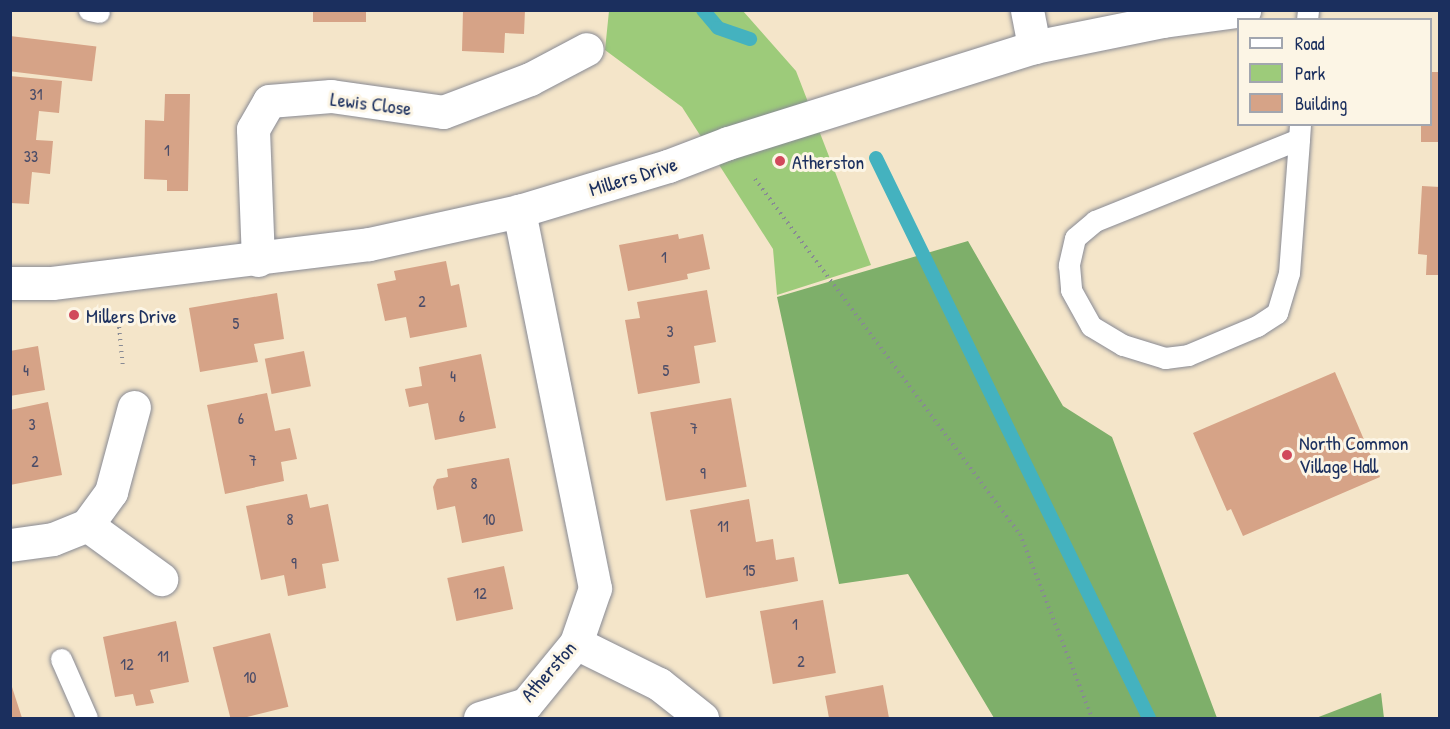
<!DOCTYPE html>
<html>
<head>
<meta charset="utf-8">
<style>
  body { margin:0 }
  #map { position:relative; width:1450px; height:729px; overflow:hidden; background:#f4e5c9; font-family:"Patrick Hand",sans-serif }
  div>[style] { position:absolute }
  .green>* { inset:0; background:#9dcb7a }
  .forest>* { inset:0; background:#7eaf6a }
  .stream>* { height:14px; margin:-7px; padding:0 7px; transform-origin:7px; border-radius:7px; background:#44b2bf }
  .building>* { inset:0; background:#d6a387; transform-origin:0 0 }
  .path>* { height:4px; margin-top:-2px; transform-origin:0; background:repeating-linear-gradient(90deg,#888a94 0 1.5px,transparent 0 6px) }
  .roads { filter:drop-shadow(0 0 2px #888a94) drop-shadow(0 0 2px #888a94) }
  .service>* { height:21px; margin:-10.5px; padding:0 10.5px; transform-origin:10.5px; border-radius:10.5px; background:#fff }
  .minor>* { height:33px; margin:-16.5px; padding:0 16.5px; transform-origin:16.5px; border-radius:16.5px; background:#fff }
  .dots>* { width:16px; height:16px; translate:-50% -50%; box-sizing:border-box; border:3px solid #fcf5e5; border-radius:50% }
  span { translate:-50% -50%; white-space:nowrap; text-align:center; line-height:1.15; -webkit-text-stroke:6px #fcf5e5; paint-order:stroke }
  .number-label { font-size:16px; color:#4a4c68 }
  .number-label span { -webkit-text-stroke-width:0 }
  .street-label { font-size:20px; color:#1b2f5e }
  .poi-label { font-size:20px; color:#1b2f5e }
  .left { translate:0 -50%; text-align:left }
  .frame { position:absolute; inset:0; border:12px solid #1b2f5e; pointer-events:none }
  .legend { position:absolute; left:1237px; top:18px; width:195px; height:108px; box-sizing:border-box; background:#fcf5e5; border:2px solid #a2a6af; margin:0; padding:8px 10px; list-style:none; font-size:18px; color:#1b2f5e }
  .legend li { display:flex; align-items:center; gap:12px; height:30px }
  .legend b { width:30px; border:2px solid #a2a6af }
</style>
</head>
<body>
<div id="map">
  <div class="green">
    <div style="clip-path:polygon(609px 11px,743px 11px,796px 71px,871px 265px,777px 295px,773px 249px,682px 107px,605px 50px)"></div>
  </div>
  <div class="forest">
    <div style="clip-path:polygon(968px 241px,1063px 406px,1112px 437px,1217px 718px,994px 718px,908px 574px,839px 584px,777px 297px)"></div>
    <div style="clip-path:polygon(1381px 693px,1384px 718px,1316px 718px)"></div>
  </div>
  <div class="stream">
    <div style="left:703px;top:10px;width:23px;rotate:50deg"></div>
    <div style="left:718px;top:28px;width:34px;rotate:19deg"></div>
    <div style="left:876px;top:158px;width:623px;rotate:64.01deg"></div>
  </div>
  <div class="building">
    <div style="left:313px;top:10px;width:53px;height:12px"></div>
    <div style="clip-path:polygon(463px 10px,525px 10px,524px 34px,505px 33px,504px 53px,462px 51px)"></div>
    <div style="left:10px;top:36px;width:87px;height:35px;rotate:7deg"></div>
    <div style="clip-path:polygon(1431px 72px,1440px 72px,1440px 142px,1421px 142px,1421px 124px,1431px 124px)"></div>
    <div style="clip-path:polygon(10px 76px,62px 81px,59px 113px,39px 111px,36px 140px,53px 141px,50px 174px,32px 172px,29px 204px,10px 203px)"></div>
    <div style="clip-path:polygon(165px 94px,190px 94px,188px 191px,167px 191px,167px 180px,144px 179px,145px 120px,164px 121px)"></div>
    <div style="clip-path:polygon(1422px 186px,1440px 187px,1440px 275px,1426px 275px,1427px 255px,1418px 254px)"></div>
    <div style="clip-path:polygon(678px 234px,679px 239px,703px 234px,710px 269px,687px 274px,688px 279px,628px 291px,619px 245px)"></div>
    <div style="clip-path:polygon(446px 261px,451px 286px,459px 284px,467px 327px,410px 338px,406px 317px,385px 321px,377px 284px,396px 280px,394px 271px)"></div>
    <div style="clip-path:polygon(707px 290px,716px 342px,694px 346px,700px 383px,638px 394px,625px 320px,640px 318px,637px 302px)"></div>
    <div style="clip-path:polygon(277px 293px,284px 339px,254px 344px,258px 362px,200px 372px,189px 308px)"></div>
    <div style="clip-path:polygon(38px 346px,45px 390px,10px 396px,10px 351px)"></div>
    <div style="left:304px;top:351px;width:36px;height:40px;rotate:79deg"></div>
    <div style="clip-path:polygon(481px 354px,496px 428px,435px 440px,428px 403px,409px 407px,405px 389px,422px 386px,419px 367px)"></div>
    <div style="clip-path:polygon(1335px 372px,1380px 477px,1243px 536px,1231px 509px,1227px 511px,1193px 433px)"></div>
    <div style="clip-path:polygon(267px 393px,275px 431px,290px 428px,297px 459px,281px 462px,284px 481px,225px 494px,207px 405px)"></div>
    <div style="left:731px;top:398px;width:90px;height:82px;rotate:80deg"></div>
    <div style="clip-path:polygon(48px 402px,62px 475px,10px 485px,10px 410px)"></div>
    <div style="clip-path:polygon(509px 458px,523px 531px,462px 543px,455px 506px,437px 510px,433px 487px,437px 479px,448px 477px,447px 469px)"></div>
    <div style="clip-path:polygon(307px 494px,310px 508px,328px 504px,339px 561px,322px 564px,326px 588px,288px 596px,284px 575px,261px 580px,246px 506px)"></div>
    <div style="clip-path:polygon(749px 499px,756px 542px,773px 539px,776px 560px,794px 557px,798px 581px,706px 598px,690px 510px)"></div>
    <div style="left:504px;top:566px;width:44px;height:58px;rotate:78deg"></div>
    <div style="left:823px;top:600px;width:74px;height:64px;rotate:80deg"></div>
    <div style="clip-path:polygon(176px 621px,189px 682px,150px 690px,154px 703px,136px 706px,133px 694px,115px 697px,103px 637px)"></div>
    <div style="left:270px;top:633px;width:76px;height:59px;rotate:76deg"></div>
    <div style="clip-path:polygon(10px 684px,11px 684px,22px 718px,10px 718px)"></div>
    <div style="clip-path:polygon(883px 685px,889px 718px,829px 718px,825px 696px)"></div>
  </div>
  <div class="path">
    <div style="left:755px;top:179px;width:443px;rotate:53.3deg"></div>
    <div style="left:1020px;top:534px;width:198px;rotate:68.6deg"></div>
    <div style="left:118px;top:315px;width:53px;rotate:84.6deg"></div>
  </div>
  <div class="roads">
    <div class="service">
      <div style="left:89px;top:10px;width:10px;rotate:11deg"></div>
      <div style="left:1307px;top:20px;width:10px;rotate:-84deg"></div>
      <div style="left:1299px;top:139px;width:220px;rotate:158.1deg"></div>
      <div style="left:1095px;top:221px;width:26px;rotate:140deg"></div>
      <div style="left:1075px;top:238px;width:28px;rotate:103deg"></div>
      <div style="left:1069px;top:265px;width:25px;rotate:85deg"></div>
      <div style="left:1071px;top:290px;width:41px;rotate:60.9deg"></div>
      <div style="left:1091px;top:326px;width:37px;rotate:31deg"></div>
      <div style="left:1123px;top:345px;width:44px;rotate:17.2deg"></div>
      <div style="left:1165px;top:358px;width:23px;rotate:-7deg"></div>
      <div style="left:1188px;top:355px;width:75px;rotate:-22.8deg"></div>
      <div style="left:1257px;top:326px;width:24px;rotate:-33deg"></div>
      <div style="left:1277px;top:313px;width:42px;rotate:-73.3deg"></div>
      <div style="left:1289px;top:273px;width:134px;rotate:-85.7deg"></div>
      <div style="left:1299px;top:139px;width:15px;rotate:-86deg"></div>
      <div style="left:61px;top:659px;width:64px;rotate:66.2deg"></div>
    </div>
    <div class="minor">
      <div style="left:1027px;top:10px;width:38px;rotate:79deg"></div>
      <div style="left:258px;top:260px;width:131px;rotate:-92.2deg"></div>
      <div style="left:253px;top:129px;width:32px;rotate:-60deg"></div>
      <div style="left:269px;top:101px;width:62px;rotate:-4.6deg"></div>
      <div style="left:331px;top:96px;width:113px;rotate:8.1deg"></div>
      <div style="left:443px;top:112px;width:93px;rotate:-20.8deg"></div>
      <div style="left:530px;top:79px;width:64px;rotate:-27.8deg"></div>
      <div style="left:10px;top:283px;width:42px"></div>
      <div style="left:52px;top:283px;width:319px;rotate:-7deg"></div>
      <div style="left:369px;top:244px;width:154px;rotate:-12.4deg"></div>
      <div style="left:519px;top:211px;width:156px;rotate:-16.8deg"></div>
      <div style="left:668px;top:166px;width:64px;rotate:-21deg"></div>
      <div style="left:728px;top:143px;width:321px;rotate:-17.4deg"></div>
      <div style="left:1034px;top:47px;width:132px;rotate:-11.4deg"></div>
      <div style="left:1163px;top:21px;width:82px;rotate:-7.7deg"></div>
      <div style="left:87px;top:525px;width:92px;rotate:36.1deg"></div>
      <div style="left:10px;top:545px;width:43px;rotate:-7.9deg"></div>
      <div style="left:53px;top:539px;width:37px;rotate:-22deg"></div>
      <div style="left:87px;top:525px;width:41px;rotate:-54deg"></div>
      <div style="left:111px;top:492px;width:88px;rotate:-74.9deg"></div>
      <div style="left:576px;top:643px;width:93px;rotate:26.3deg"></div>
      <div style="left:659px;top:684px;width:55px;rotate:38.3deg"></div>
      <div style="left:480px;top:718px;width:48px;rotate:-16.9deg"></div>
      <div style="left:526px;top:704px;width:79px;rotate:-50.7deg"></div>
      <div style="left:576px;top:643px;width:58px;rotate:-70.9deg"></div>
      <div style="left:595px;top:588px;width:385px;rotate:-101.4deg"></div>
    </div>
  </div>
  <div class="dots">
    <div style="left:780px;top:161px;background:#d1495b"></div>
    <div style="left:74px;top:315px;background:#d1495b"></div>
    <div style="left:1287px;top:455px;background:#d1495b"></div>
  </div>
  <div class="number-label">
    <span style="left:36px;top:94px">31</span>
    <span style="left:167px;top:150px">1</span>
    <span style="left:31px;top:156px">33</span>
    <span style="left:664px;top:257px">1</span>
    <span style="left:422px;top:301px">2</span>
    <span style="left:236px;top:323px">5</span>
    <span style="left:670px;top:331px">3</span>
    <span style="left:26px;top:370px">4</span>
    <span style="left:666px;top:370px">5</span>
    <span style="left:453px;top:376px">4</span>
    <span style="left:462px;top:416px">6</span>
    <span style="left:241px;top:418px">6</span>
    <span style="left:32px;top:424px">3</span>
    <span style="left:694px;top:428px">7</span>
    <span style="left:253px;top:460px">7</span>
    <span style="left:35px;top:461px">2</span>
    <span style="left:703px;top:473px">9</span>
    <span style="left:474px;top:483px">8</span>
    <span style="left:290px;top:519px">8</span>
    <span style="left:489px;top:519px">10</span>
    <span style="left:723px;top:526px">11</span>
    <span style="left:294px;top:563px">9</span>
    <span style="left:749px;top:570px">15</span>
    <span style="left:480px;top:593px">12</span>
    <span style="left:795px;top:624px">1</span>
    <span style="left:163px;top:656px">11</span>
    <span style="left:801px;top:661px">2</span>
    <span style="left:127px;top:664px">12</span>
    <span style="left:250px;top:677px">10</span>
  </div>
  <div class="street-label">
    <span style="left:371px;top:103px;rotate:7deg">Lewis Close</span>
    <span style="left:633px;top:176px;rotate:-17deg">Millers Drive</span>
    <span style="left:548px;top:671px;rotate:-49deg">Atherston</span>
  </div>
  <div class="poi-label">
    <span class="left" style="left:792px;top:161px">Atherston</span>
    <span class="left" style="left:86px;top:315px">Millers Drive</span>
    <span class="left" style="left:1299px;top:454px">North Common<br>Village Hall</span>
  </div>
  <div class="frame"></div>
  <ul class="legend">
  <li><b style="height:8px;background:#fff"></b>Road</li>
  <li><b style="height:16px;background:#9dcb7a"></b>Park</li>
  <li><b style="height:16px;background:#d6a387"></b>Building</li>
  </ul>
</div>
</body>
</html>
